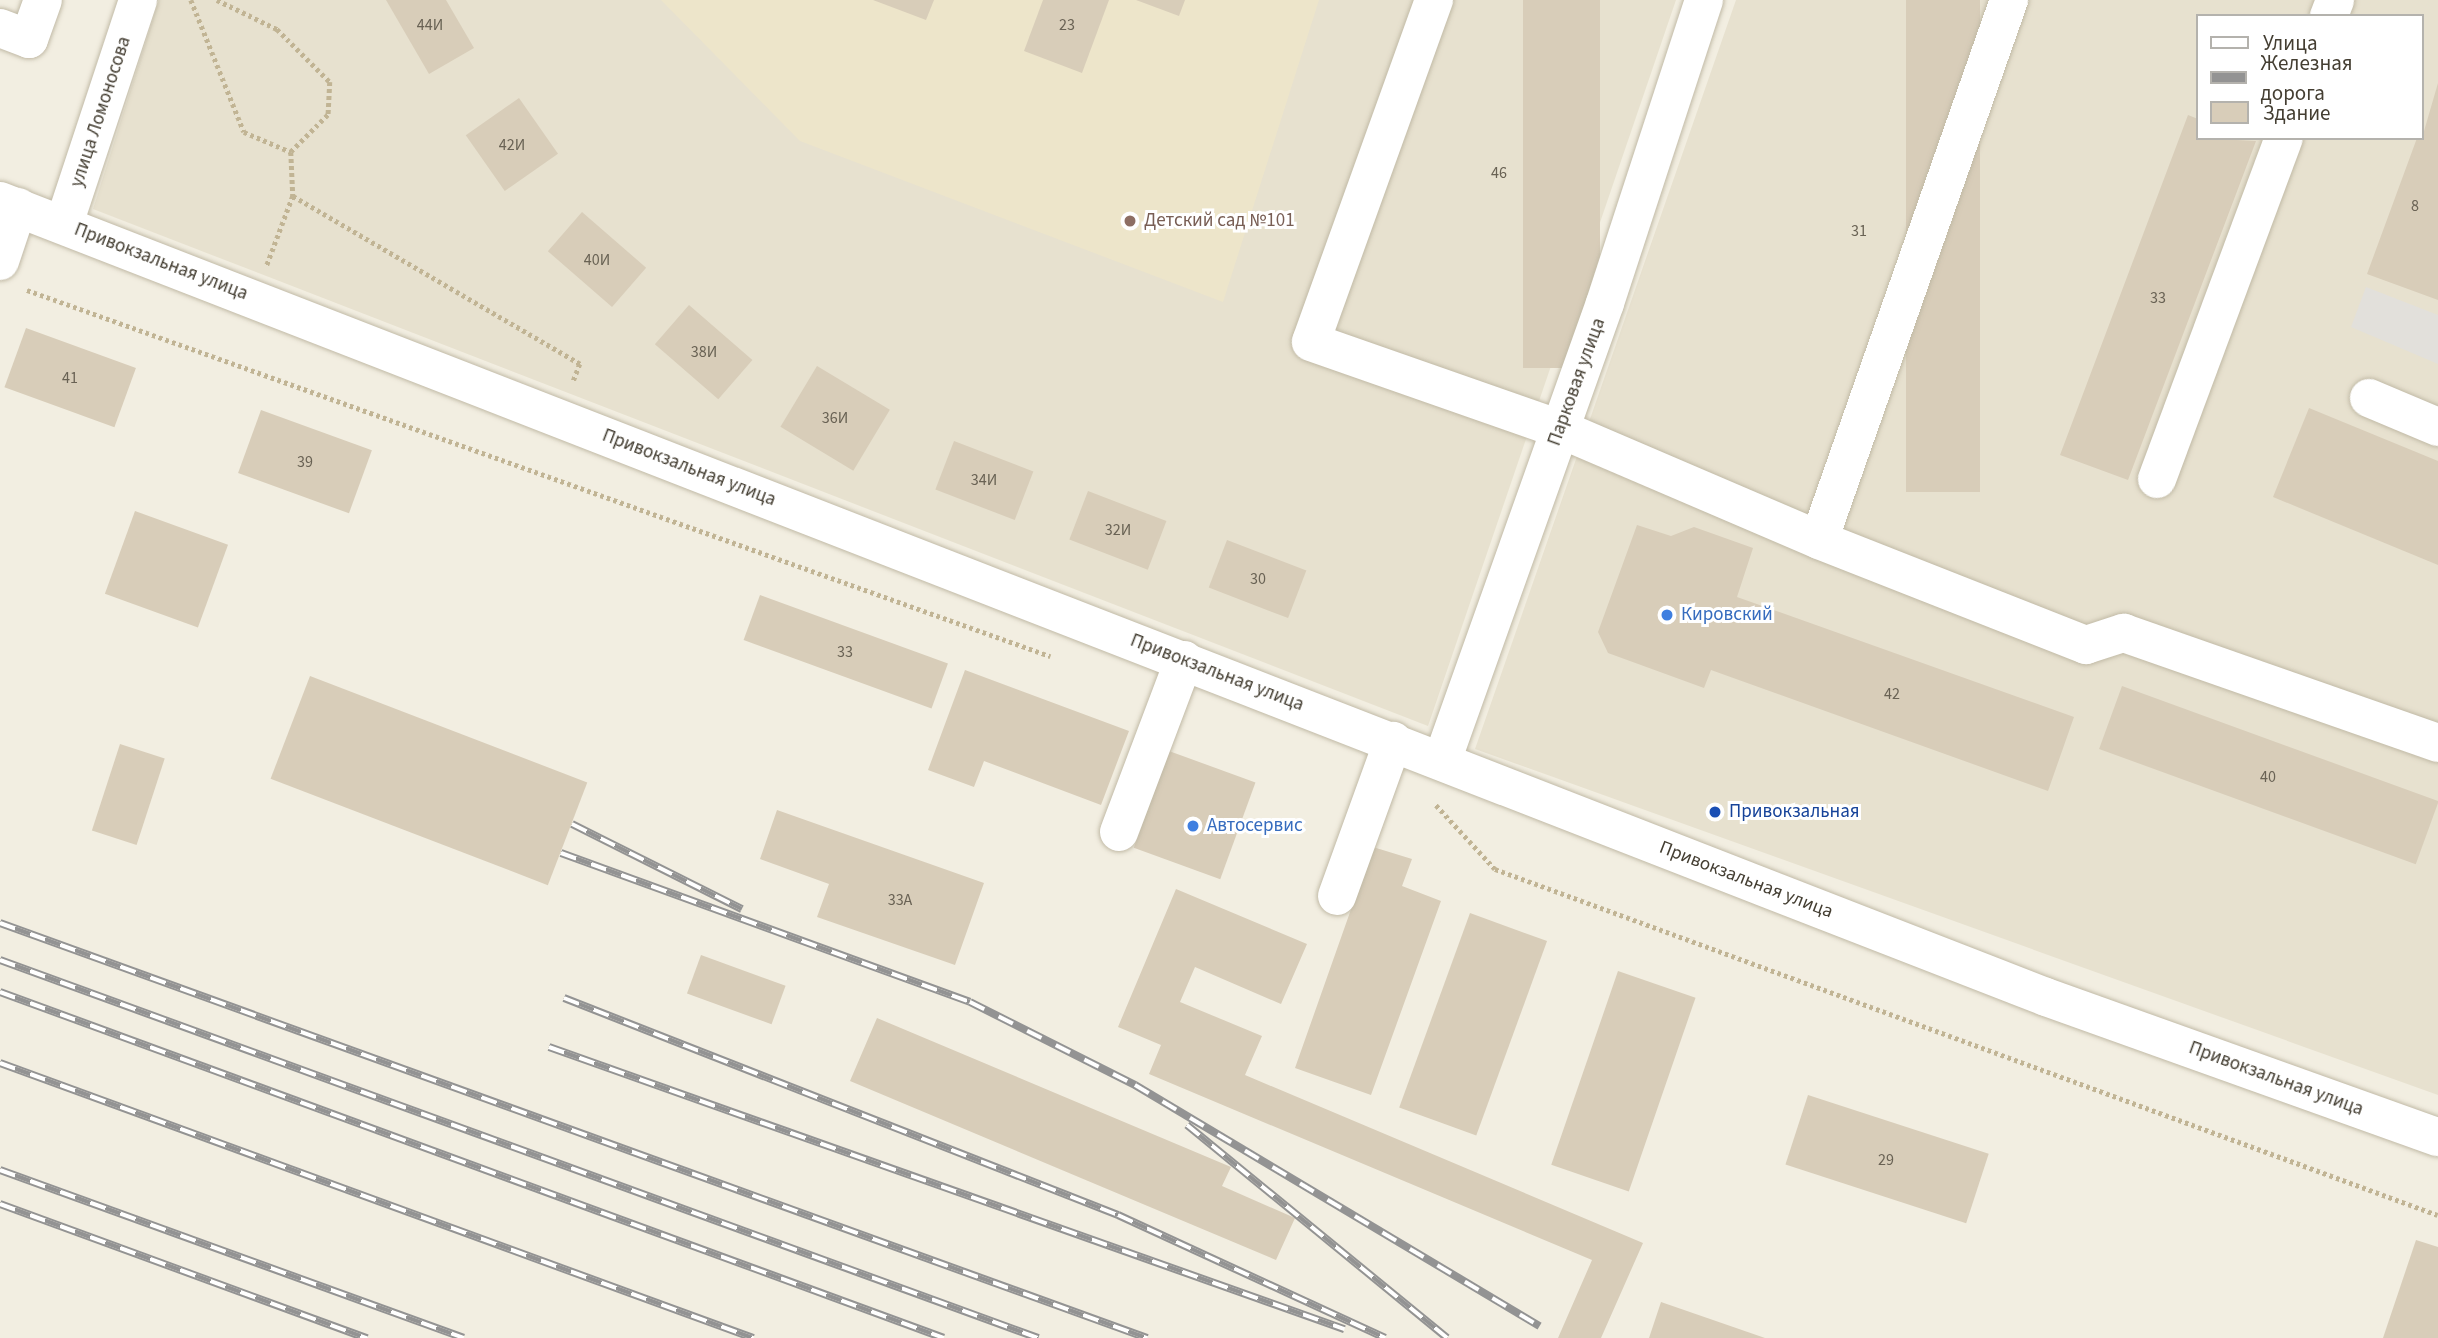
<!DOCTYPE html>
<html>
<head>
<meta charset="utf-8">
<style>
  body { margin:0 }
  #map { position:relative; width:2438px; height:1338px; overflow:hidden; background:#f2eee1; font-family:"Source Sans 3",sans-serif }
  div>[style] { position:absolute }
  .residential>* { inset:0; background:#e7e1cf }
  .education>* { inset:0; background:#ede5ca }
  .parking>* { inset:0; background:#e2e0db }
  .building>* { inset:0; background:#d8cdb9; transform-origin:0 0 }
  .path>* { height:4.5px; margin-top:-2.25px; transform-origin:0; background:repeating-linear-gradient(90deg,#c1b494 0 3.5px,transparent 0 7px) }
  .roads { filter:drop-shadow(0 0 2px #c1baa6) drop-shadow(0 0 2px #c1baa6) }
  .minor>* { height:38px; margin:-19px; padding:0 19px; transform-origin:19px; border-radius:19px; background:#fff }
  .rail>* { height:8px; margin-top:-4px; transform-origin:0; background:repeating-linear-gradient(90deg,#fff 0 16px,#939393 0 32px); box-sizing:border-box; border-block:2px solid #939393 }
  .dots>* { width:19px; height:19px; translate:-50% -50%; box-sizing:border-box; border:4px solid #fff; border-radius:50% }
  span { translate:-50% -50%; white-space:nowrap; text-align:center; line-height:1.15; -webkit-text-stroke:6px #fff; paint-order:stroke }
  .number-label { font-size:16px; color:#696254 }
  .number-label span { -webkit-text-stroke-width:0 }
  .street-label { font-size:19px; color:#443e32 }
  .education-label { font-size:19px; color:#785e54 }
  .left { translate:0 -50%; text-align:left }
  .shop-label { font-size:19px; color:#366cbe }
  .transit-label { font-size:19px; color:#164399 }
  .legend { position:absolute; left:2196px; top:14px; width:228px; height:126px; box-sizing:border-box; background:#fff; border:2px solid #b4b2ad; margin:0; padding:9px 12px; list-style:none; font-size:21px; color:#443e32 }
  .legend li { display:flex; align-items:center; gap:14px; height:35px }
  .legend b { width:35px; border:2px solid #b4b2ad }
</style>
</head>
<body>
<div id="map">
  <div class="residential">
    <div style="clip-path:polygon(159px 0,1676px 0,1428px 726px,93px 209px)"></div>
    <div style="clip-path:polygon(evenodd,1736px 0,2438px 0,2438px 1095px,1475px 749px,1736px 0,2198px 16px,2422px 16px,2422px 138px,2198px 138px,2198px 16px)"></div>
  </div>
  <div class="education">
    <div style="clip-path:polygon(661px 0,1319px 0,1223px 302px,800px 141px)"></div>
  </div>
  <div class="parking">
    <div style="clip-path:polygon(2366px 287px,2438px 315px,2438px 364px,2351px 327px)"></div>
  </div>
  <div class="building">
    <div style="clip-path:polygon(386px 0,446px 0,474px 48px,429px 74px)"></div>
    <div style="clip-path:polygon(873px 0,934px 0,926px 20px)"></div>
    <div style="clip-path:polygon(1043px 0,1109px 0,1082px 73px,1024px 51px)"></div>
    <div style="clip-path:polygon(1136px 0,1185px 0,1179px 16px)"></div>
    <div style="left:1523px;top:0;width:77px;height:368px"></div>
    <div style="left:1906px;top:0;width:74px;height:492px"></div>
    <div style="clip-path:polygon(2438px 83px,2438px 300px,2367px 274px,2417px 138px,2422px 138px)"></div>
    <div style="left:519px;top:98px;width:68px;height:65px;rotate:55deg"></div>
    <div style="clip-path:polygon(2188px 115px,2198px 119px,2198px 138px,2256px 141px,2128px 480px,2060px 455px)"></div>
    <div style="left:582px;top:212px;width:85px;height:52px;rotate:41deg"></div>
    <div style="left:689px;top:305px;width:84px;height:52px;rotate:41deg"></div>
    <div style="left:26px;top:328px;width:117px;height:63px;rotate:20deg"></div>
    <div style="left:817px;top:366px;width:85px;height:71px;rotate:31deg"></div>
    <div style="clip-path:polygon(2309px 408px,2438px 461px,2438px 565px,2273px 497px)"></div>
    <div style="left:261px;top:410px;width:118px;height:67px;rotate:20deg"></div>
    <div style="left:954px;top:441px;width:85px;height:52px;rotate:21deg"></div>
    <div style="left:1088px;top:491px;width:84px;height:52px;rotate:21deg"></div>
    <div style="left:135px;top:511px;width:99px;height:88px;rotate:20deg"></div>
    <div style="clip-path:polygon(1637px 525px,1671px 536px,1694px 527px,1753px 548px,1737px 597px,2074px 717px,2048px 791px,1711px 670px,1704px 688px,1608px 653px,1598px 632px)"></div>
    <div style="left:1227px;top:540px;width:85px;height:51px;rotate:21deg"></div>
    <div style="left:760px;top:595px;width:200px;height:48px;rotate:20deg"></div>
    <div style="clip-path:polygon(965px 670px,1129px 731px,1101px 805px,984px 761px,974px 787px,928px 770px)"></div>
    <div style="left:310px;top:676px;width:297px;height:110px;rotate:21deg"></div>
    <div style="left:2122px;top:686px;width:337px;height:67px;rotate:20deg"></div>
    <div style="left:120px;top:744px;width:47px;height:91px;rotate:18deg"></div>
    <div style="left:1169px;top:751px;width:92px;height:103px;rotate:20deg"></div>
    <div style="clip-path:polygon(777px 810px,984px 883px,955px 965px,817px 917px,829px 884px,760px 859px)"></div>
    <div style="clip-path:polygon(1373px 847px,1412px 859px,1402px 886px,1441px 901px,1371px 1095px,1295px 1068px)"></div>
    <div style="clip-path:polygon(1176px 889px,1307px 944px,1281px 1004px,1195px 967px,1180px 1002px,1262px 1036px,1245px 1075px,1643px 1243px,1601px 1338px,1558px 1338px,1592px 1260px,1149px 1074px,1161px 1045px,1118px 1027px)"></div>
    <div style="left:1470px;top:913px;width:82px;height:207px;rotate:20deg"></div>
    <div style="left:701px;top:955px;width:90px;height:41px;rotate:20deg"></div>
    <div style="left:1618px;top:971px;width:82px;height:205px;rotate:19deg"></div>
    <div style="clip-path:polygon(877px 1018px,1231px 1167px,1222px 1186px,1295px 1218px,1276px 1260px,850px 1081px)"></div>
    <div style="left:1808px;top:1095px;width:190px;height:73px;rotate:18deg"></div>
    <div style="clip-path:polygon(2416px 1240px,2438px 1247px,2438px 1338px,2383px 1338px)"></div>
    <div style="clip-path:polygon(1661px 1302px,1765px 1338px,1649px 1338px)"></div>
  </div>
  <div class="path">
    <div style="left:191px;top:0;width:142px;rotate:68.1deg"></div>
    <div style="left:244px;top:132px;width:51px;rotate:23.1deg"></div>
    <div style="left:291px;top:152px;width:44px;rotate:87.4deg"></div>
    <div style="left:293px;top:196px;width:74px;rotate:110.6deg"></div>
    <div style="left:217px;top:0;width:67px;rotate:25.8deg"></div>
    <div style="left:277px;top:29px;width:75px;rotate:45deg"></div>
    <div style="left:330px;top:82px;width:33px;rotate:93deg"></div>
    <div style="left:328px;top:115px;width:52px;rotate:135deg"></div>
    <div style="left:293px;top:196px;width:333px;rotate:30.3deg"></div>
    <div style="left:580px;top:364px;width:19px;rotate:111deg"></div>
    <div style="left:27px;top:290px;width:1087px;rotate:19.69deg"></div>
    <div style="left:1436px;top:805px;width:87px;rotate:47.3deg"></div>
    <div style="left:1495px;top:869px;width:1004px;rotate:20.15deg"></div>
  </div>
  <div class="roads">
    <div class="minor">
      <div style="left:1434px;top:0;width:363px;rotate:109.8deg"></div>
      <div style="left:1311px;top:342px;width:264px;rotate:19.3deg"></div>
      <div style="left:1560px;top:429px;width:282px;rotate:23.2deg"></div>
      <div style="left:2009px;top:0;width:572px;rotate:109.38deg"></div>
      <div style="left:1819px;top:540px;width:287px;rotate:21.5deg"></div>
      <div style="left:2086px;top:645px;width:40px;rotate:-18deg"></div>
      <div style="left:2124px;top:633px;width:333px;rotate:19.3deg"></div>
      <div style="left:2329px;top:16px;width:17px;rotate:-69deg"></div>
      <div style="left:0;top:28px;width:31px;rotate:21deg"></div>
      <div style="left:29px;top:39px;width:41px;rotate:-70.3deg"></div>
      <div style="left:0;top:201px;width:2195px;rotate:21.26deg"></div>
      <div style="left:2046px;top:997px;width:416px;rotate:19.7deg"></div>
      <div style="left:64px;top:224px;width:236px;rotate:-71.7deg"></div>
      <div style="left:0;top:261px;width:57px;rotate:-71.6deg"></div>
      <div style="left:2369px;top:398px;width:75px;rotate:22.8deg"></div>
      <div style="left:2157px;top:479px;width:364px;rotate:-69.6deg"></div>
      <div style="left:1442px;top:761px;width:486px;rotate:-70.4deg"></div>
      <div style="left:1605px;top:303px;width:319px;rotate:-71.9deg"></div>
      <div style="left:1119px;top:832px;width:184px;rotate:-69.3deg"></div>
      <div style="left:1337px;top:896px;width:165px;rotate:-70.1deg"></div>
    </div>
  </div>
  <div class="rail">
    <div style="left:572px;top:824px;width:190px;rotate:26.6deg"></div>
    <div style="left:561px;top:853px;width:435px;rotate:20deg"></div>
    <div style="left:970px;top:1002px;width:185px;rotate:26.7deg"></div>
    <div style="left:1135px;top:1085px;width:471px;rotate:30.8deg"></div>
    <div style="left:0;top:923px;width:1220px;rotate:19.89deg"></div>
    <div style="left:0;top:960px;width:1105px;rotate:20.01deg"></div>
    <div style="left:0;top:992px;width:1005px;rotate:20.13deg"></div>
    <div style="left:564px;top:998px;width:595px;rotate:21.39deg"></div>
    <div style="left:1118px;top:1215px;width:294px;rotate:24.7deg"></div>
    <div style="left:549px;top:1047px;width:844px;rotate:19.53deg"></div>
    <div style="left:0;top:1063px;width:802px;rotate:20.06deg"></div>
    <div style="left:1187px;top:1125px;width:336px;rotate:39.3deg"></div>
    <div style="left:0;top:1170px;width:493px;rotate:19.9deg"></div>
    <div style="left:0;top:1204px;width:391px;rotate:20.1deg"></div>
  </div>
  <div class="dots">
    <div style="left:1130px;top:221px;background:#8d6e63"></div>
    <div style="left:1667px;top:615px;background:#3f7fe0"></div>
    <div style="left:1715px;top:812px;background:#1a4fb4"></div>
    <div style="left:1193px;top:826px;background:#3f7fe0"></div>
  </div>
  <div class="number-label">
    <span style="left:430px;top:25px">44И</span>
    <span style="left:1067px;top:25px">23</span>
    <span style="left:512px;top:145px">42И</span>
    <span style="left:1499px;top:173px">46</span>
    <span style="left:2415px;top:206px">8</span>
    <span style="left:1859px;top:231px">31</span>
    <span style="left:597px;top:260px">40И</span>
    <span style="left:2158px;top:298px">33</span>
    <span style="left:704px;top:352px">38И</span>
    <span style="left:70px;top:378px">41</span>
    <span style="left:835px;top:418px">36И</span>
    <span style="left:305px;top:462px">39</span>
    <span style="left:984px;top:480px">34И</span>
    <span style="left:1118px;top:530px">32И</span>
    <span style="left:1258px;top:579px">30</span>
    <span style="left:845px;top:652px">33</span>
    <span style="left:1892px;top:694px">42</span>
    <span style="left:2268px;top:777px">40</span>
    <span style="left:900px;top:900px">33А</span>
    <span style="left:1886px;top:1160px">29</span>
  </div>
  <div class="street-label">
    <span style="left:101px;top:112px;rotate:-72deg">улица Ломоносова</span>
    <span style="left:161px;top:262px;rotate:21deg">Привокзальная улица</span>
    <span style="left:1577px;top:382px;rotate:-70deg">Парковая улица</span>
    <span style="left:689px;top:468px;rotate:21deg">Привокзальная улица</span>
    <span style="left:1217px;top:673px;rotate:21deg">Привокзальная улица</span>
    <span style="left:1746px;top:880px;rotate:21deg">Привокзальная улица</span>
    <span style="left:2276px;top:1079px;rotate:20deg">Привокзальная улица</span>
  </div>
  <div class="education-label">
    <span class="left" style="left:1144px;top:221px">Детский сад №101</span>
  </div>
  <div class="shop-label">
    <span class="left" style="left:1681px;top:615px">Кировский</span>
    <span class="left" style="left:1207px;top:826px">Автосервис</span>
  </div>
  <div class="transit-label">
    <span class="left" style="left:1729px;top:812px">Привокзальная</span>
  </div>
  <ul class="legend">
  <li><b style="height:9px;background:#fff"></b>Улица</li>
  <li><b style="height:9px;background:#939393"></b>Железная дорога</li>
  <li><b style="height:19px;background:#d8cdb9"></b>Здание</li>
  </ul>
</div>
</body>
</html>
